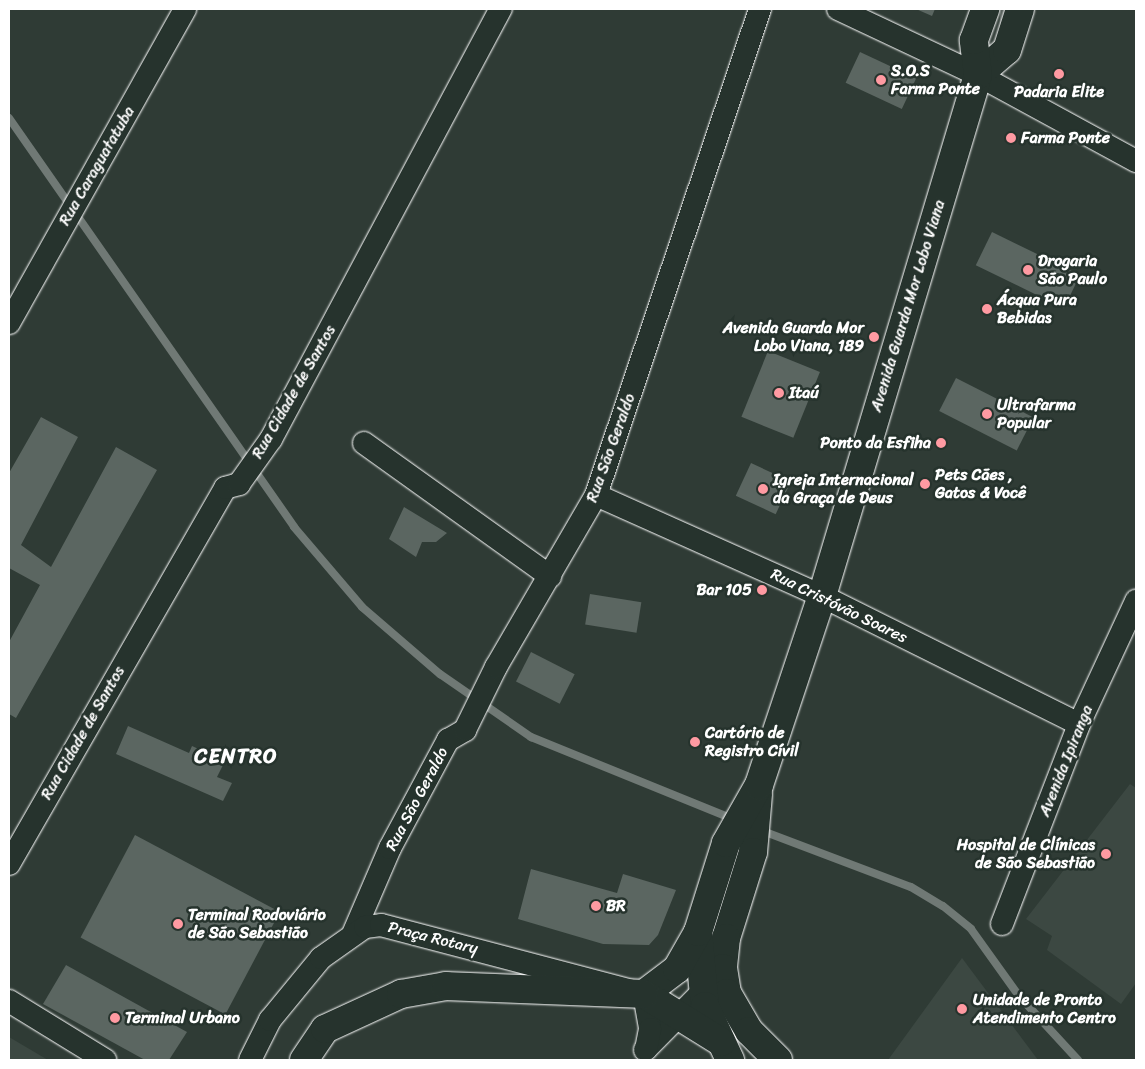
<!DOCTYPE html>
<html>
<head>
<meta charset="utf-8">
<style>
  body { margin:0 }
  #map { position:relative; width:1145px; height:1069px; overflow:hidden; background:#2f3b35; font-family:Sriracha,sans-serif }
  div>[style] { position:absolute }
  .built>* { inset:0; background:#3c4842 }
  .green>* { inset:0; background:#4a544f; transform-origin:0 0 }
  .stream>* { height:8px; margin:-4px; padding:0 4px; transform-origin:4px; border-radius:4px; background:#707975 }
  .building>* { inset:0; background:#5b6661; transform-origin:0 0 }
  .roads { filter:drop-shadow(0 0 1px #fff) drop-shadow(0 0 1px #fff) }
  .minor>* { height:22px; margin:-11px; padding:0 11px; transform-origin:11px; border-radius:11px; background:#26332d }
  .primary>* { height:28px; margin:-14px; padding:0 14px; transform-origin:14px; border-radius:14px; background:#26332d }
  .dots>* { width:14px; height:14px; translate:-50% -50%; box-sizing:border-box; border:2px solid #26332d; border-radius:50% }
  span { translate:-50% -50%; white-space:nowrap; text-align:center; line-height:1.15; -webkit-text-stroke:5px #26332d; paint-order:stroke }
  .poi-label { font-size:16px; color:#fff; font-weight:700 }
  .left { translate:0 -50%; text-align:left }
  .right { translate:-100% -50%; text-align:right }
  .street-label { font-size:16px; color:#fff }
  .district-label { font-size:21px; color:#fff; font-weight:700; letter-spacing:1px }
  .frame { position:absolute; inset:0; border:10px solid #fff; pointer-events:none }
</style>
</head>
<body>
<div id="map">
  <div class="built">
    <div style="clip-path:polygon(1130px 784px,1136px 788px,1136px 983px,1121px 1004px,1047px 950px,1052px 936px,1026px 919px)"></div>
    <div style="clip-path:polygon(962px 958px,1038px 1060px,888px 1060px)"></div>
    <div style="clip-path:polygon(9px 1037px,48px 1060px,9px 1060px)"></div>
  </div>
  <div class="green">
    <div style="left:1000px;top:9px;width:7px;height:46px"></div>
  </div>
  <div class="stream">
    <div style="left:9px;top:118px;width:499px;rotate:55.1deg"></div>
    <div style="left:294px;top:527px;width:105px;rotate:49.6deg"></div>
    <div style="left:362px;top:607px;width:103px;rotate:40.7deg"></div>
    <div style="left:440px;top:674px;width:111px;rotate:34.7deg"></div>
    <div style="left:531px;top:737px;width:218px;rotate:22.1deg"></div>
    <div style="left:760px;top:830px;width:161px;rotate:20.7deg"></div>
    <div style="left:911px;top:887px;width:37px;rotate:31deg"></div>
    <div style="left:943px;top:906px;width:36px;rotate:39deg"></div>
    <div style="left:971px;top:929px;width:82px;rotate:54.4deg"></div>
    <div style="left:1019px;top:996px;width:87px;rotate:47.3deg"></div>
  </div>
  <div class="building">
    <div style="clip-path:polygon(916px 9px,935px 9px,932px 16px)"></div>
    <div style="left:860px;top:52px;width:62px;height:34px;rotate:25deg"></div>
    <div style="left:992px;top:232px;width:98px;height:37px;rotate:26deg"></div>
    <div style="left:768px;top:351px;width:56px;height:71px;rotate:22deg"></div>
    <div style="left:956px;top:378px;width:87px;height:37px;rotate:27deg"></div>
    <div style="clip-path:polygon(41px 417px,78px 437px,21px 545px,51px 567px,116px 447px,157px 470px,16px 718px,9px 714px,9px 642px,40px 585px,9px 568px,9px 473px)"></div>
    <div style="left:751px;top:463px;width:44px;height:36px;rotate:25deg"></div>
    <div style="clip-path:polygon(404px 507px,447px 533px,436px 542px,422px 542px,416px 557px,389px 539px)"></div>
    <div style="left:590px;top:594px;width:52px;height:31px;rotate:9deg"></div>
    <div style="left:531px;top:652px;width:49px;height:33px;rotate:27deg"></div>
    <div style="clip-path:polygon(128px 726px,189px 753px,192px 746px,225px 761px,217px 777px,232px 783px,223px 801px,116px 754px)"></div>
    <div style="left:135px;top:835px;width:164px;height:116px;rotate:28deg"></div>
    <div style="clip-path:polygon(531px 869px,617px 893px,623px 874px,676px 890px,658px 935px,649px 945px,603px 944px,518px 919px)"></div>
    <div style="clip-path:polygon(66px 965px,187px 1032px,169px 1060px,145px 1060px,43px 1004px)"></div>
  </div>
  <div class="roads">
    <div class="minor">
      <div style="left:838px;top:9px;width:155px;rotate:25.2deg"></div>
      <div style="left:978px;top:75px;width:180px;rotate:28.6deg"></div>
      <div style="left:9px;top:323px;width:360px;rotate:-60.7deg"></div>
      <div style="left:364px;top:443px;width:229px;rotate:35.6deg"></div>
      <div style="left:596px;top:495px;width:248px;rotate:24.1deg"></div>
      <div style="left:822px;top:596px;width:287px;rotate:26.5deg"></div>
      <div style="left:9px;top:864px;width:434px;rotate:-60.1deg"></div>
      <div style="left:225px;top:488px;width:15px;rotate:-16deg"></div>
      <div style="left:239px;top:484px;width:55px;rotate:-54.6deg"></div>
      <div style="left:271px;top:439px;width:488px;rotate:-61.9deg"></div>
      <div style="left:1002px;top:924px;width:214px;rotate:-68.9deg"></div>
      <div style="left:1079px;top:724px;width:136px;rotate:-65.1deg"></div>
      <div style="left:353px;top:934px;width:94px;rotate:-66.7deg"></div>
      <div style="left:390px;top:848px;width:123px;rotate:-61.8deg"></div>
      <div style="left:448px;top:740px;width:20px;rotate:-30deg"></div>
      <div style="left:465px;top:730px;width:70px;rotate:-63.8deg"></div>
      <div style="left:496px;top:667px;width:199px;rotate:-59.8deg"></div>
      <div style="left:596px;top:495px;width:513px;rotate:-71.35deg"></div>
      <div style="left:9px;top:1001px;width:113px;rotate:31.6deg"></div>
      <div style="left:645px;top:1050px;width:95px;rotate:-45.4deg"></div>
      <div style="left:250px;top:1060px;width:45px;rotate:-63.4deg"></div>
      <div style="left:270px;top:1020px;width:80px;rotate:-50.6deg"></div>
      <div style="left:321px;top:958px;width:54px;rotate:-35.2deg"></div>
      <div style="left:365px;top:927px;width:16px;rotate:-7deg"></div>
      <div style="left:381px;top:925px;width:272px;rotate:14.7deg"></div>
      <div style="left:644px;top:994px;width:36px;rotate:80deg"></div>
      <div style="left:650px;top:1029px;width:20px;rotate:101deg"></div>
    </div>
    <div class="primary">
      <div style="left:978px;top:75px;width:38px;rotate:-41deg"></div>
      <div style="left:1007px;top:50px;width:43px;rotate:-72.4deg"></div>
      <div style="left:758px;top:794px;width:58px;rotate:94.9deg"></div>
      <div style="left:753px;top:852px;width:90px;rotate:107.4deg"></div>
      <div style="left:726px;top:938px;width:30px;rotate:96deg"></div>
      <div style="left:723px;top:968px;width:25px;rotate:81deg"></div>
      <div style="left:727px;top:993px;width:44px;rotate:59.9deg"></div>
      <div style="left:749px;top:1031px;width:41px;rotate:45deg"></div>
      <div style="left:698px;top:932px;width:74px;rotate:84.6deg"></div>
      <div style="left:705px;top:1006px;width:60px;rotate:65.2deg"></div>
      <div style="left:644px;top:994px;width:41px;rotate:-37.1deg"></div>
      <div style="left:677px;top:969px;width:43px;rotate:-60.4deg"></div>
      <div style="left:698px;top:932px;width:93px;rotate:-72.5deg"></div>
      <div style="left:726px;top:843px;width:67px;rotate:-60.4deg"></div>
      <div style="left:759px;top:785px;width:199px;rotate:-71.6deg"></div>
      <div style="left:822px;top:596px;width:544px;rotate:-73.33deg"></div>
      <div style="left:978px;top:75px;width:35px;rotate:-97deg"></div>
      <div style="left:974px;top:40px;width:33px;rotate:-70deg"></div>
      <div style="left:644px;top:994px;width:91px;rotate:31.9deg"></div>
      <div style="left:304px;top:1060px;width:37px;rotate:-56deg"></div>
      <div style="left:325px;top:1029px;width:84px;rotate:-24.7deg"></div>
      <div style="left:401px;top:994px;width:46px;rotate:-10.1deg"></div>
      <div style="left:446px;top:986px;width:198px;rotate:2.3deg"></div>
    </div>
  </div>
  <div class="dots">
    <div style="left:1059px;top:74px;background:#ff9aa2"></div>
    <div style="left:881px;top:80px;background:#ff9aa2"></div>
    <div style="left:1011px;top:138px;background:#ff9aa2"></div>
    <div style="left:1028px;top:270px;background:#ff9aa2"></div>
    <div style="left:987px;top:309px;background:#ff9aa2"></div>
    <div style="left:874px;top:337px;background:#ff9aa2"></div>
    <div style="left:779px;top:393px;background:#ff9aa2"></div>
    <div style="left:987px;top:414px;background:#ff9aa2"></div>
    <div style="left:941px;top:443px;background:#ff9aa2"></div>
    <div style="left:925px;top:484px;background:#ff9aa2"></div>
    <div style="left:763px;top:489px;background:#ff9aa2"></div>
    <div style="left:762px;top:590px;background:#ff9aa2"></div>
    <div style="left:695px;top:742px;background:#ff9aa2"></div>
    <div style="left:1106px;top:854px;background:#ff9aa2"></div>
    <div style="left:596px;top:906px;background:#ff9aa2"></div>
    <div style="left:178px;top:924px;background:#ff9aa2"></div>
    <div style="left:962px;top:1009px;background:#ff9aa2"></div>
    <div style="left:115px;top:1018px;background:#ff9aa2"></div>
  </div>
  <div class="poi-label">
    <span class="left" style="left:891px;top:80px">S.O.S<br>Farma Ponte</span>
    <span style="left:1059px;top:92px">Padaria Elite</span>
    <span class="left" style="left:1021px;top:138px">Farma Ponte</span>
    <span class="left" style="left:1038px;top:270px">Drogaria<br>São Paulo</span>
    <span class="left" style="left:997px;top:309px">Ácqua Pura<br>Bebidas</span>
    <span class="right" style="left:864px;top:337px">Avenida Guarda Mor<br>Lobo Viana, 189</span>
    <span class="left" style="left:789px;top:393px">Itaú</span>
    <span class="left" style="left:997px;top:414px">Ultrafarma<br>Popular</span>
    <span class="right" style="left:931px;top:443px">Ponto da Esfiha</span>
    <span class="left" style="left:935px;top:484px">Pets Cães ,<br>Gatos &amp; Você</span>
    <span class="left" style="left:773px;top:489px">Igreja Internacional<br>da Graça de Deus</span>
    <span class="right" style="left:752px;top:590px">Bar 105</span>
    <span class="left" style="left:705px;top:742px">Cartório de<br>Registro Cívil</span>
    <span class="right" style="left:1095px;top:854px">Hospital de Clínicas<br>de São Sebastião</span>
    <span class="left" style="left:606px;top:906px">BR</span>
    <span class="left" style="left:188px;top:924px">Terminal Rodoviário<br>de São Sebastião</span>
    <span class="left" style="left:973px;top:1009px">Unidade de Pronto<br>Atendimento Centro</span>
    <span class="left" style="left:125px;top:1018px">Terminal Urbano</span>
  </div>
  <div class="street-label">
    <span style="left:97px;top:166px;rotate:-60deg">Rua Caraguatatuba</span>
    <span style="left:908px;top:306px;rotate:-73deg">Avenida Guarda Mor Lobo Viana</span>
    <span style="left:294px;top:392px;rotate:-60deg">Rua Cidade de Santos</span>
    <span style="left:611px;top:448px;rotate:-70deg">Rua São Geraldo</span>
    <span style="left:839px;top:606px;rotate:26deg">Rua Cristóvão Soares</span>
    <span style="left:83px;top:733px;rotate:-60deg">Rua Cidade de Santos</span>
    <span style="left:1066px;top:761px;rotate:-68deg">Avenida Ipiranga</span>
    <span style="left:417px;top:799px;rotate:-62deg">Rua São Geraldo</span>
    <span style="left:433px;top:938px;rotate:14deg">Praça Rotary</span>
  </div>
  <div class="district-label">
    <span style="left:236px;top:756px">CENTRO</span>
  </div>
  <div class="frame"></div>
</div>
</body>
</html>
